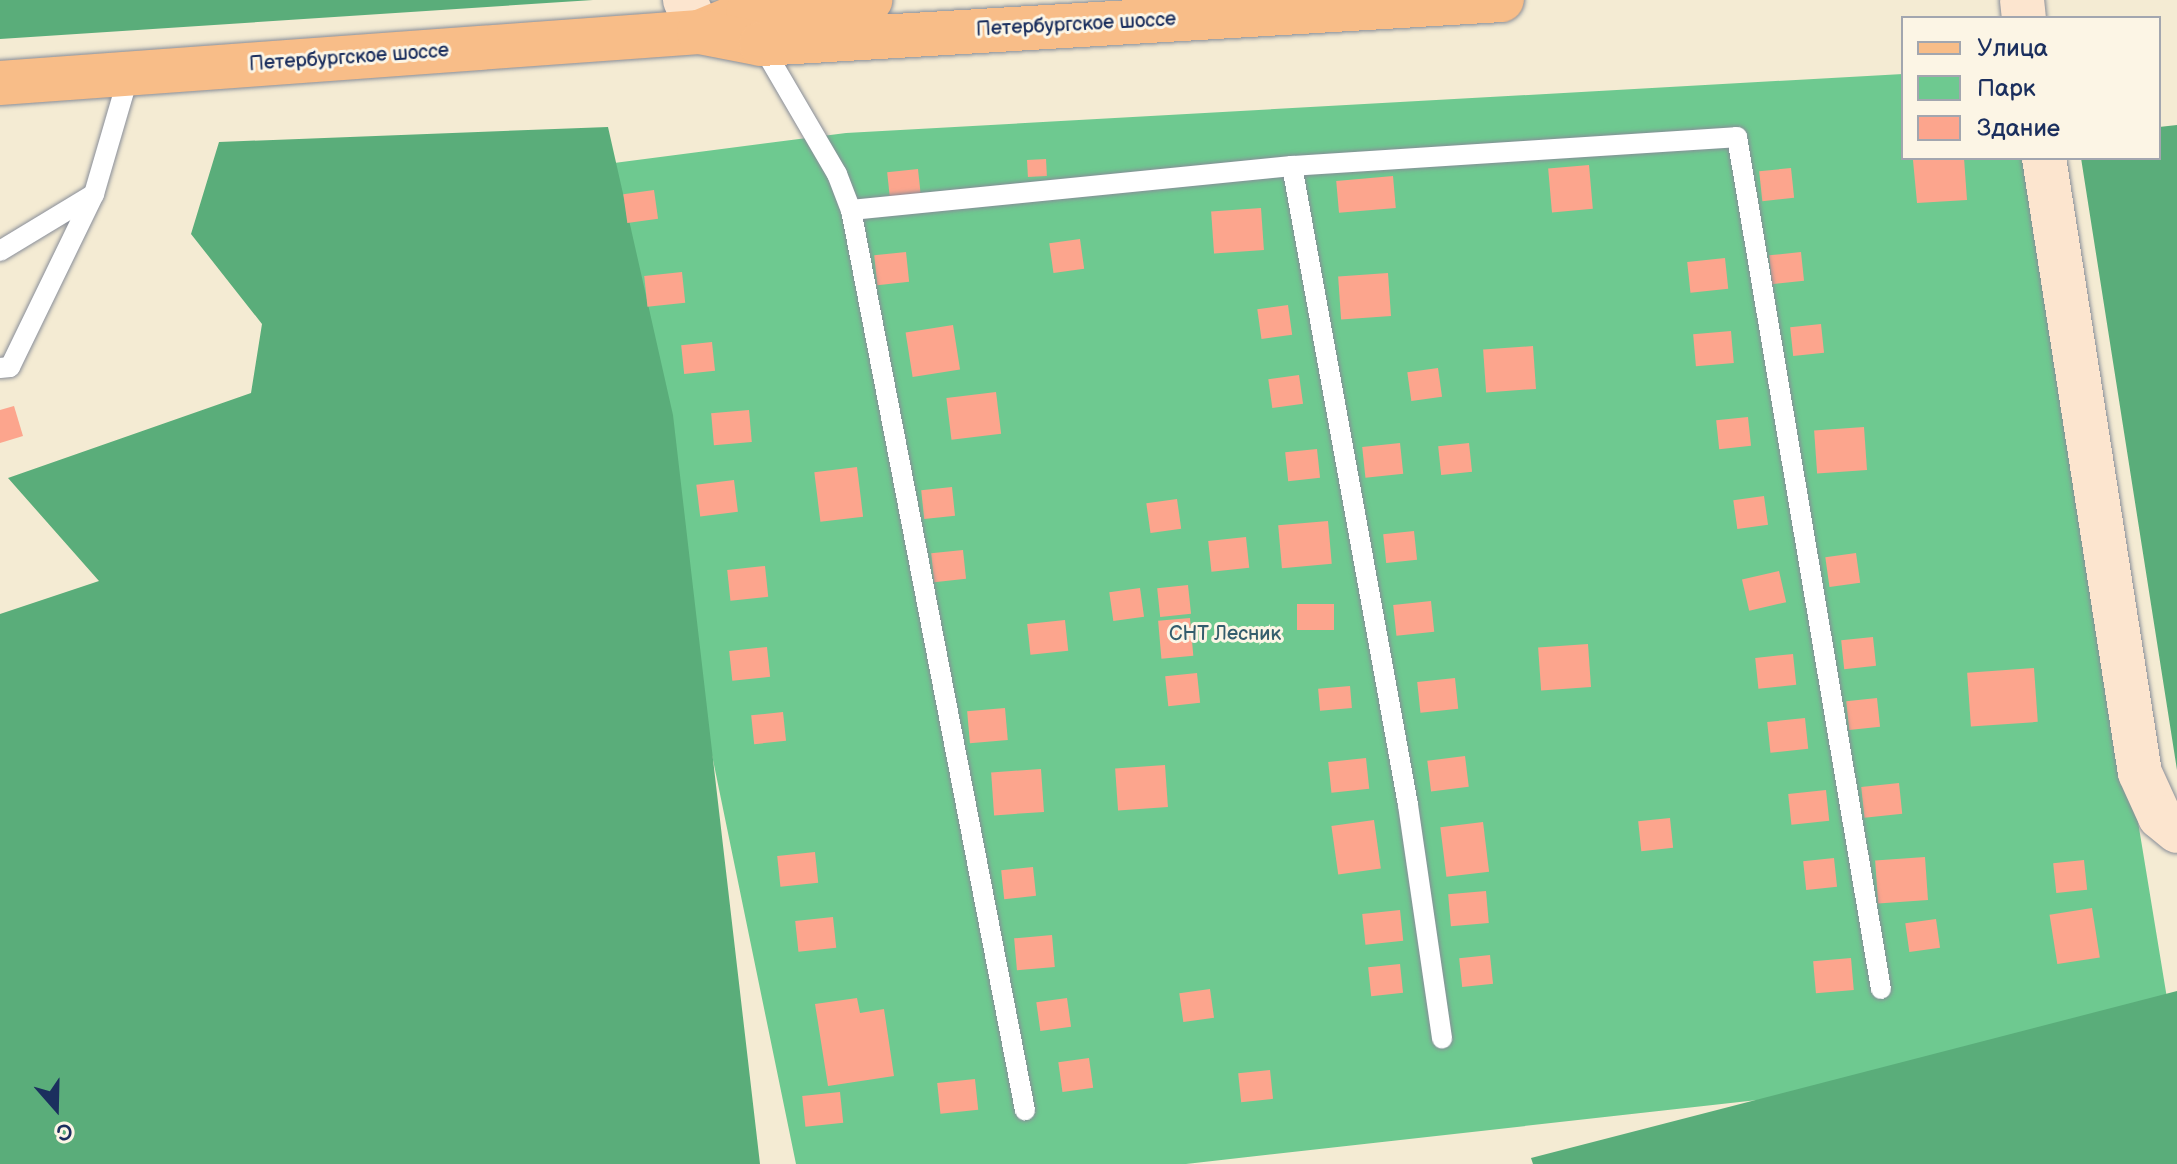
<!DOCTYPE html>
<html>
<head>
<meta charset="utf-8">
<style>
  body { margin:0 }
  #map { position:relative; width:2177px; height:1164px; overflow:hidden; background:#f4ebd3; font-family:"Balsamiq Sans",sans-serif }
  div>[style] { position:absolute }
  .green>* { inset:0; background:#6ec990 }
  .forest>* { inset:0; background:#5aad7a }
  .building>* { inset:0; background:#fca58d; transform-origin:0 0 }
  .roads { filter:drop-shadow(0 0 2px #888d98) drop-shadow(0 0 2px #888d98) }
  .lane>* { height:20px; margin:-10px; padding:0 10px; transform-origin:10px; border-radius:10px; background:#fff }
  .secondary>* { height:44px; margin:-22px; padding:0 22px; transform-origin:22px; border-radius:22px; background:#fce5cf }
  .primary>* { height:44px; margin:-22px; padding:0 22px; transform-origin:22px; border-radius:22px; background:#f8bd88 }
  span { translate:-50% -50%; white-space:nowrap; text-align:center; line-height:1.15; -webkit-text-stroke:6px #fcf5e5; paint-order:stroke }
  .street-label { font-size:20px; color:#1b2f5e }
  .park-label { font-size:20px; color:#345d6d }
  .legend { position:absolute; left:1901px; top:16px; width:260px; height:144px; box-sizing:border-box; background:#fcf5e5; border:2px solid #a2a6af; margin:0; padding:10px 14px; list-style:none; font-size:24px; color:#1b2f5e }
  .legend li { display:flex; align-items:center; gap:16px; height:40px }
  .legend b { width:40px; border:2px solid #a2a6af }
  .north { position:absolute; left:16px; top:1068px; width:80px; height:80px; -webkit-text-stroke:6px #fcf5e5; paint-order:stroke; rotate:160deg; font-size:22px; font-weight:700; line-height:32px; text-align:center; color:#1b2f5e }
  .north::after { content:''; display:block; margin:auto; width:28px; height:36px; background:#1b2f5e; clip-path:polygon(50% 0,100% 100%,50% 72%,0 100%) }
</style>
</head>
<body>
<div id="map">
  <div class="green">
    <div style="clip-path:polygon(1903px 74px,1903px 158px,2029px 158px,2176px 1053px,1186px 1164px,796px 1164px,591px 166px,846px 133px)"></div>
  </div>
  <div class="forest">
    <div style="clip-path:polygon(0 0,593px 0,0 39px)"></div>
    <div style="clip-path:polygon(2177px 125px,2177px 770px,2081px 158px,2159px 158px,2159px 127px)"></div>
    <div style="clip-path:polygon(608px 127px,673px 415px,760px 1164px,0 1164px,0 614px,99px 581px,8px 478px,251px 393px,262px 324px,191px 234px,219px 142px)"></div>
    <div style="clip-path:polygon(2177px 991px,2177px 1164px,1533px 1164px,1531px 1158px)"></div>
  </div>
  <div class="building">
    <div style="clip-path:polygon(1945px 158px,1964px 158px,1967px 200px,1917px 203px,1913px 160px)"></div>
    <div style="left:1046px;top:159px;width:17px;height:19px;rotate:87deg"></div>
    <div style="left:1589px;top:165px;width:44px;height:41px;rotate:85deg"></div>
    <div style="left:1791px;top:168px;width:30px;height:32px;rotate:84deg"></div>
    <div style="left:918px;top:169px;width:29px;height:31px;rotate:84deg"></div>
    <div style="left:1393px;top:176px;width:32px;height:57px;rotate:85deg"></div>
    <div style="left:654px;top:190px;width:29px;height:31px;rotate:82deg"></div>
    <div style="left:1261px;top:208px;width:42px;height:50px;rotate:86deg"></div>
    <div style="left:1080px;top:239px;width:30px;height:31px;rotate:82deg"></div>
    <div style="left:906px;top:252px;width:30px;height:32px;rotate:84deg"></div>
    <div style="left:1801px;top:252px;width:29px;height:32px;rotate:84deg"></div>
    <div style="left:1725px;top:258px;width:31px;height:38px;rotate:84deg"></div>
    <div style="left:682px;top:272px;width:31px;height:38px;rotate:84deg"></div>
    <div style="left:1388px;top:273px;width:43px;height:50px;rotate:86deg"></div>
    <div style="left:1288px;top:305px;width:30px;height:31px;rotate:82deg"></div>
    <div style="left:1821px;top:324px;width:29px;height:31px;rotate:84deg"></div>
    <div style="left:953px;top:325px;width:45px;height:48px;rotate:81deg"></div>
    <div style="left:1731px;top:331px;width:32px;height:38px;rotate:85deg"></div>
    <div style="left:712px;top:342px;width:29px;height:31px;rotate:84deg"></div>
    <div style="left:1533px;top:346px;width:43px;height:50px;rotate:86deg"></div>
    <div style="left:1438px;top:368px;width:29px;height:31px;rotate:82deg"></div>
    <div style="left:1299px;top:375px;width:29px;height:31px;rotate:82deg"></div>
    <div style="left:996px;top:392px;width:42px;height:50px;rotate:83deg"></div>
    <div style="clip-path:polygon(14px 406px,23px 436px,0 443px,0 410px)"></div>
    <div style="left:749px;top:410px;width:32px;height:38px;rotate:85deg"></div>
    <div style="left:1748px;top:417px;width:29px;height:32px;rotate:84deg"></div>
    <div style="left:1864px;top:427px;width:43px;height:50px;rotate:86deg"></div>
    <div style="left:1400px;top:443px;width:31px;height:38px;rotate:84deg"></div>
    <div style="left:1469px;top:443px;width:29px;height:31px;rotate:84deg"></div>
    <div style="left:1317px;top:449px;width:29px;height:32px;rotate:84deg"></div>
    <div style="left:857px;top:467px;width:50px;height:43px;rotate:83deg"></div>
    <div style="left:734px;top:480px;width:32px;height:38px;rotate:83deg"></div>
    <div style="left:952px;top:487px;width:29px;height:31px;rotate:84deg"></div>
    <div style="left:1764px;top:496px;width:29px;height:31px;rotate:82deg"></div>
    <div style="left:1177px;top:499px;width:30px;height:31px;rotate:82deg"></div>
    <div style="left:1328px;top:521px;width:43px;height:50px;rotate:85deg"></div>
    <div style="left:1414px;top:531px;width:29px;height:31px;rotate:84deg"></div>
    <div style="left:1246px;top:537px;width:31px;height:38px;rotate:84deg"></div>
    <div style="left:963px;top:550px;width:29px;height:32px;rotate:84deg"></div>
    <div style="left:1856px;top:553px;width:30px;height:31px;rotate:82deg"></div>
    <div style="left:765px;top:566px;width:31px;height:38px;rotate:84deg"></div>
    <div style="left:1779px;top:571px;width:32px;height:38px;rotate:77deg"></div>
    <div style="left:1188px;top:585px;width:29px;height:31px;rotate:84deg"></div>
    <div style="left:1140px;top:588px;width:29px;height:31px;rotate:82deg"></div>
    <div style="left:1431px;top:601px;width:31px;height:38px;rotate:84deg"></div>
    <div style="left:1297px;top:604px;width:37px;height:26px"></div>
    <div style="left:1190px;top:618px;width:38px;height:32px;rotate:85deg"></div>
    <div style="left:1065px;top:620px;width:31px;height:38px;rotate:84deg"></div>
    <div style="left:1873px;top:637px;width:29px;height:32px;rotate:84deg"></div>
    <div style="left:1588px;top:644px;width:43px;height:50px;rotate:86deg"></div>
    <div style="left:767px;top:647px;width:30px;height:38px;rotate:84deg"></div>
    <div style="left:1793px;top:654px;width:31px;height:38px;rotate:84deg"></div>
    <div style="left:2034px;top:668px;width:54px;height:67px;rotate:86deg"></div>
    <div style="left:1197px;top:673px;width:30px;height:32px;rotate:84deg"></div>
    <div style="left:1455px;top:678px;width:31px;height:38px;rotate:84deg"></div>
    <div style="left:1350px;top:686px;width:22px;height:32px;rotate:85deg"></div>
    <div style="left:1877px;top:698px;width:29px;height:31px;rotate:84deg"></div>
    <div style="left:1005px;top:708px;width:32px;height:38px;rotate:85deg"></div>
    <div style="left:783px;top:712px;width:29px;height:32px;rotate:84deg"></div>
    <div style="left:1805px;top:718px;width:31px;height:38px;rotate:84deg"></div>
    <div style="left:1465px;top:756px;width:31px;height:38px;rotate:83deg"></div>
    <div style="left:1366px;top:758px;width:31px;height:38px;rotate:84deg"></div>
    <div style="left:1165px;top:765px;width:42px;height:50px;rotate:86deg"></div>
    <div style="left:1041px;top:769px;width:43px;height:50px;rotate:86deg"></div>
    <div style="left:1899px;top:783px;width:31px;height:38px;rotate:84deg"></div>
    <div style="left:1826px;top:790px;width:31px;height:38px;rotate:84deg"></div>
    <div style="left:1670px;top:818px;width:30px;height:32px;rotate:84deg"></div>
    <div style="left:1374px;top:820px;width:49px;height:43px;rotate:82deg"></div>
    <div style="left:1483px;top:822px;width:50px;height:43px;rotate:83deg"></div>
    <div style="left:815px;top:852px;width:31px;height:38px;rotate:84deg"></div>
    <div style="left:1925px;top:857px;width:43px;height:50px;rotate:86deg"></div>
    <div style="left:1834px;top:858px;width:29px;height:31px;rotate:84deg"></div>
    <div style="left:2084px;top:860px;width:30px;height:31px;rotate:84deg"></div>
    <div style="left:1033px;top:867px;width:29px;height:32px;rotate:84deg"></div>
    <div style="left:1486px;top:891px;width:32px;height:38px;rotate:85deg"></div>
    <div style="left:2092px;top:908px;width:50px;height:43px;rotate:81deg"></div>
    <div style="left:1400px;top:910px;width:31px;height:38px;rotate:84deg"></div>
    <div style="left:833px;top:917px;width:31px;height:38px;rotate:84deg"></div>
    <div style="left:1936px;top:919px;width:29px;height:31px;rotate:82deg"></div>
    <div style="left:1052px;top:935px;width:32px;height:38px;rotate:85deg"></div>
    <div style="left:1490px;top:955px;width:29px;height:31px;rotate:84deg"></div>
    <div style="left:1851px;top:958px;width:32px;height:38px;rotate:85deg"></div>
    <div style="left:1400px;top:964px;width:29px;height:32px;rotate:84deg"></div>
    <div style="left:1210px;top:989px;width:29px;height:31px;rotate:82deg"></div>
    <div style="clip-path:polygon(857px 998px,860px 1013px,884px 1009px,894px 1076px,828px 1086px,815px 1004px)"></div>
    <div style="left:1067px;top:998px;width:29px;height:31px;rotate:82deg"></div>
    <div style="left:1089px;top:1058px;width:30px;height:31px;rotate:82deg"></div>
    <div style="left:1270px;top:1070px;width:29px;height:32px;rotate:84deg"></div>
    <div style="left:975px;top:1079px;width:31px;height:38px;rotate:84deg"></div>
    <div style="left:840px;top:1092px;width:31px;height:38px;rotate:84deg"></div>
  </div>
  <div class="roads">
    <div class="lane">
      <div style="left:761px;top:44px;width:151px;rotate:59.7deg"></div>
      <div style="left:837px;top:174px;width:39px;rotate:69deg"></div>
      <div style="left:851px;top:210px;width:443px;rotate:-5.7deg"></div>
      <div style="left:1292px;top:166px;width:446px;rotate:-3.7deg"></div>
      <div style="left:1737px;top:137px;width:864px;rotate:80.41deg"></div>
      <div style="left:1292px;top:166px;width:649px;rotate:79.71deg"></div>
      <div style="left:1408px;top:805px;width:236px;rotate:81.7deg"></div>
      <div style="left:851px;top:210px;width:917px;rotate:79.06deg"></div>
      <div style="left:0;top:251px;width:110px;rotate:-31.2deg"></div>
      <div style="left:94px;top:194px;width:125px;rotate:-73.7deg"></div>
      <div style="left:0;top:368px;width:10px;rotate:-6deg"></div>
      <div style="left:10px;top:367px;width:192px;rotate:-64.1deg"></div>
    </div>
    <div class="secondary">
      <div style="left:685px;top:0;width:35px;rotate:66deg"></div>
      <div style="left:2022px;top:0;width:18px;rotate:84deg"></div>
      <div style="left:2044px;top:158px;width:622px;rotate:81.13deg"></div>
      <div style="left:2140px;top:773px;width:48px;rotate:65.6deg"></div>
      <div style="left:2160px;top:817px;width:22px;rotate:39deg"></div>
    </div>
    <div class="primary">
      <div style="left:699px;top:32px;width:53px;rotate:-22.2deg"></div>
      <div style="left:748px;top:12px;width:123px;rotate:-5.6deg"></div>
      <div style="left:0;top:83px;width:701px;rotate:-4.17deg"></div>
      <div style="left:699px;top:32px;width:63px;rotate:11deg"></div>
      <div style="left:761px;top:44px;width:742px;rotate:-3.4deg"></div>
    </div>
  </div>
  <div class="street-label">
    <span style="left:1076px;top:25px;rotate:-3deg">Петербургское шоссе</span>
    <span style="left:349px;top:58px;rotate:-4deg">Петербургское шоссе</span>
  </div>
  <div class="park-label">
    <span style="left:1225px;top:634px">СНТ Лесник</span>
  </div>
  <ul class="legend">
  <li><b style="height:10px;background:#f8bd88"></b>Улица</li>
  <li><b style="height:22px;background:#6ec990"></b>Парк</li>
  <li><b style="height:22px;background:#fca58d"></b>Здание</li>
  </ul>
  <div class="north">С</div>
</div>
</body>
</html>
